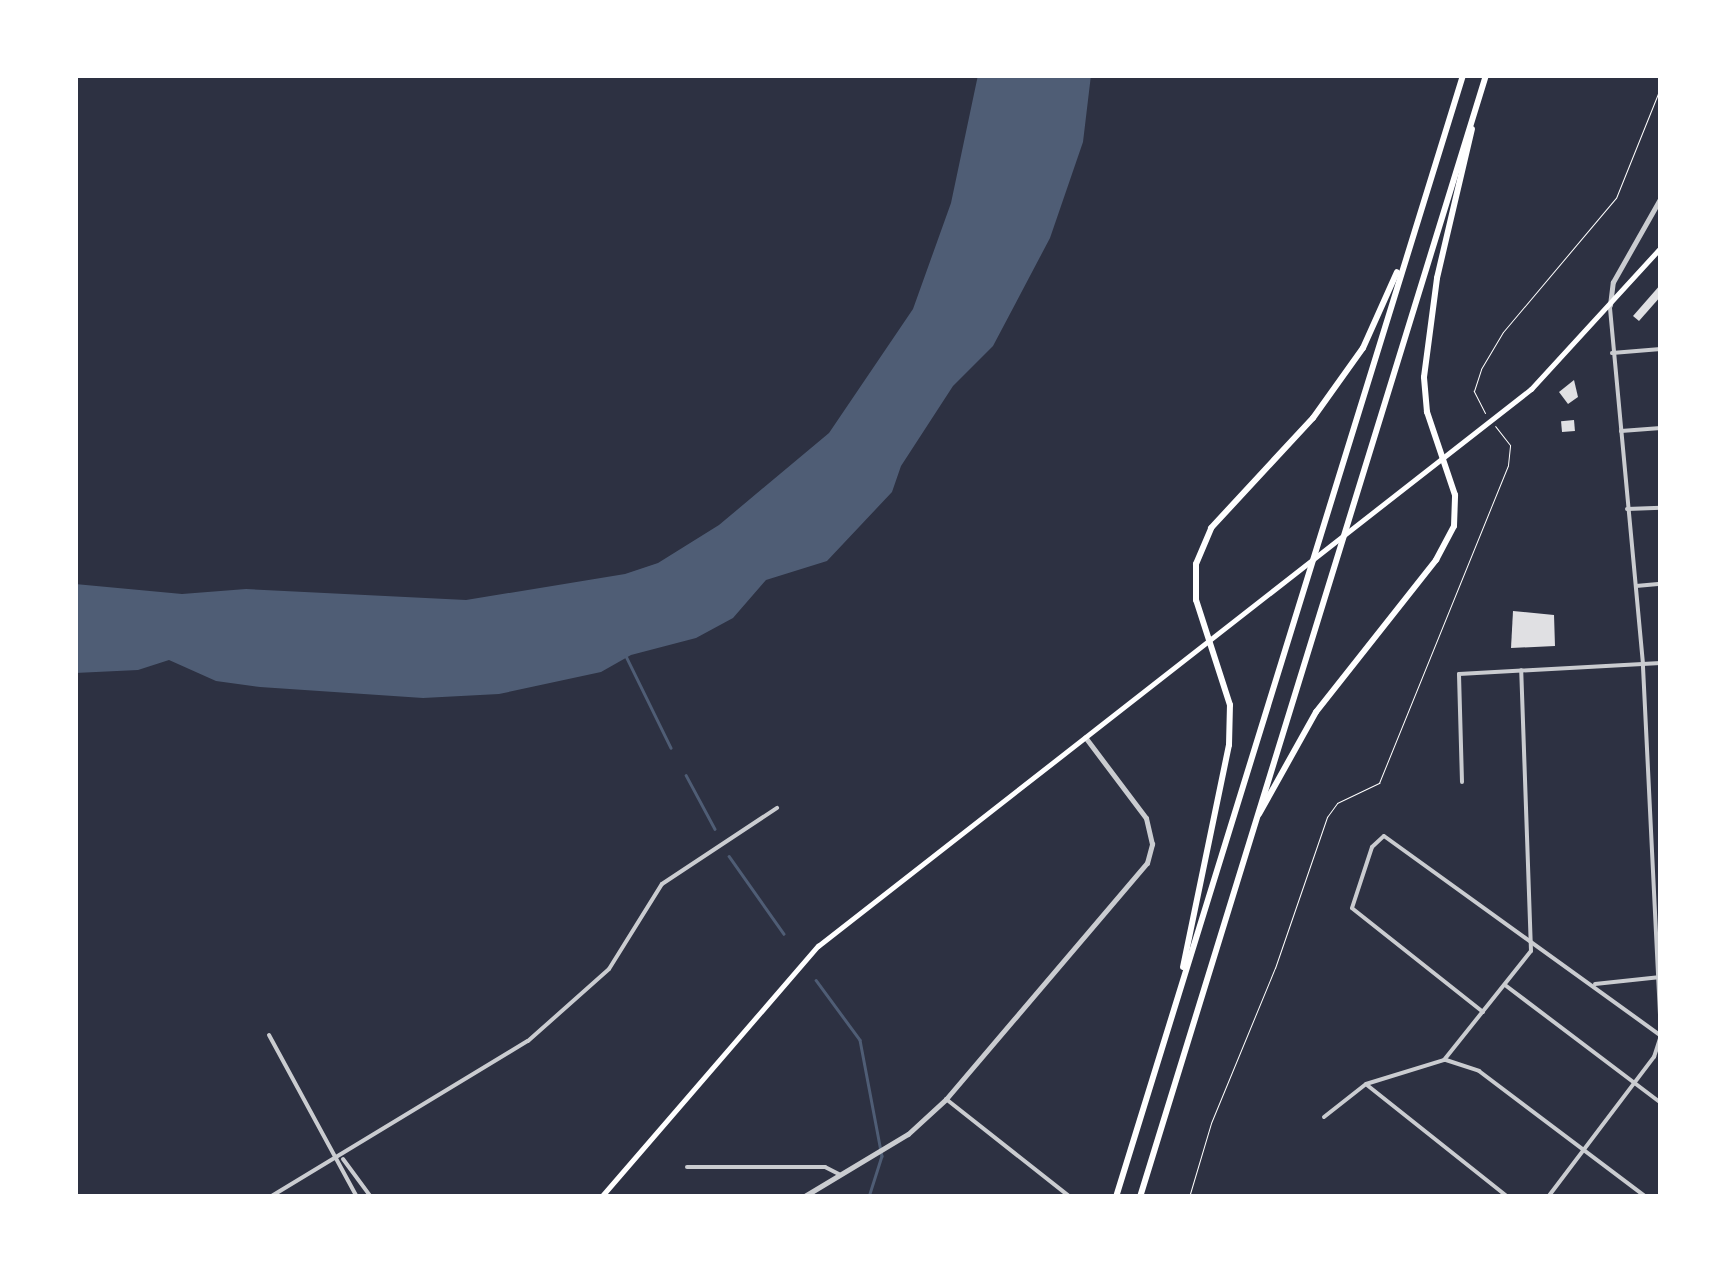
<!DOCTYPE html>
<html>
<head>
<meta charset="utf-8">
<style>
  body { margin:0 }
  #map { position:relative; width:1736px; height:1272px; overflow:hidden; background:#2d3142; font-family:Arial,sans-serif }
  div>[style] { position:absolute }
  .water>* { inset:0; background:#4f5d75 }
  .stream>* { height:2.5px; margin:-1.25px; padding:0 1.25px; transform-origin:1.25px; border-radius:1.25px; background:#4f5d75 }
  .building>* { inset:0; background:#e0e0e3; transform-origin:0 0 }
  .path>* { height:1px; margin:-0.5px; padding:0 0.5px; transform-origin:0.5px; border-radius:0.5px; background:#fff }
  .minor>* { height:4px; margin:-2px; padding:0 2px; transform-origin:2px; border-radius:2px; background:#caccd0 }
  .tertiary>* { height:5px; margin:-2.5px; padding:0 2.5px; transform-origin:2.5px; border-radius:2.5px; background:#caccd0 }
  .primary>* { height:5px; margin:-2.5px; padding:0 2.5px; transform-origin:2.5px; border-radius:2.5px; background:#fff }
  .motorway>* { height:6px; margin:-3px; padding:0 3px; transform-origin:3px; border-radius:3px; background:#fff }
  span { translate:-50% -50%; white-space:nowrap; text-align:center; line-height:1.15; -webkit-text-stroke:8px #fff; paint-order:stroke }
  .frame { position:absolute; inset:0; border:78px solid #fff; pointer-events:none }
</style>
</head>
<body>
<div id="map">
  <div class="water">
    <div style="clip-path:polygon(978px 75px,1091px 75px,1083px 142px,1050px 238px,993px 346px,953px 386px,901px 466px,892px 492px,827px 561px,766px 580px,733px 618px,696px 638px,631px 655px,601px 672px,499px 694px,423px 698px,260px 687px,216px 681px,169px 660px,138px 670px,75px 673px,75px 584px,182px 594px,246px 589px,466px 600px,625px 574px,658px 563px,719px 525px,829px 433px,913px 309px,951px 203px)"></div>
  </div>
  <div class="stream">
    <div style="left:626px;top:656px;width:102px;rotate:63.9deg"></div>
    <div style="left:686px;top:775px;width:61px;rotate:61.8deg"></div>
    <div style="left:729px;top:856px;width:95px;rotate:54.8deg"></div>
    <div style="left:816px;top:980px;width:74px;rotate:53.7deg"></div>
    <div style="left:860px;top:1040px;width:118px;rotate:79.3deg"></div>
    <div style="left:882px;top:1156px;width:43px;rotate:107.6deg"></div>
  </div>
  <div class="building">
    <div style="clip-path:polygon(1661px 284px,1661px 296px,1639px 321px,1633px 316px)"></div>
    <div style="clip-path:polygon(1574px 380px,1578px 397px,1568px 404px,1559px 392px)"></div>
    <div style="left:1574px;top:420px;width:11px;height:13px;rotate:85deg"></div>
    <div style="clip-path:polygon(1513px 611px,1554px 615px,1555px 646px,1511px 648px)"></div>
  </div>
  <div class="path">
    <div style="left:1485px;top:413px;width:25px;rotate:-117deg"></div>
    <div style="left:1474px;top:391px;width:23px;rotate:-72deg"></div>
    <div style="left:1481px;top:369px;width:43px;rotate:-59.3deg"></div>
    <div style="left:1503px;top:332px;width:175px;rotate:-49.9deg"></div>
    <div style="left:1616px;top:198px;width:121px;rotate:-68.1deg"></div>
    <div style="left:1189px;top:1197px;width:77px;rotate:-73.4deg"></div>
    <div style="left:1211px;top:1123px;width:168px;rotate:-67.6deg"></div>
    <div style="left:1275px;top:968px;width:160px;rotate:-71deg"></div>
    <div style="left:1327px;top:817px;width:17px;rotate:-54deg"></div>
    <div style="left:1337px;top:803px;width:47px;rotate:-25.5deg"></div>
    <div style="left:1379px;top:783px;width:343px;rotate:-67.9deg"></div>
    <div style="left:1508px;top:465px;width:20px;rotate:-84deg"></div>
    <div style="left:1510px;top:445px;width:24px;rotate:-128deg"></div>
  </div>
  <div class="minor">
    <div style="left:1612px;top:353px;width:49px;rotate:-4.7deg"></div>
    <div style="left:1621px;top:431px;width:40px;rotate:-4.3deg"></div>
    <div style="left:1627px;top:509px;width:34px;rotate:-2deg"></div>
    <div style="left:1636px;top:586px;width:25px;rotate:-5deg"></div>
    <div style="left:1462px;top:782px;width:108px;rotate:-91.6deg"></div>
    <div style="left:1459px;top:674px;width:202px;rotate:-3.1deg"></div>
    <div style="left:1595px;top:984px;width:66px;rotate:-6.1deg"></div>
    <div style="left:1505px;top:985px;width:196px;rotate:37.1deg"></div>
    <div style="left:1483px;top:1012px;width:167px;rotate:-141.6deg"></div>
    <div style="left:1352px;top:908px;width:64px;rotate:-71.8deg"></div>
    <div style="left:1372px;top:847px;width:16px;rotate:-43deg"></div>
    <div style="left:1384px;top:836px;width:339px;rotate:35.8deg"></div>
    <div style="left:269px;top:1035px;width:184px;rotate:61.5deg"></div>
    <div style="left:1446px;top:1060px;width:35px;rotate:18deg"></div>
    <div style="left:1479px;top:1071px;width:209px;rotate:37deg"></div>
    <div style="left:1367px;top:1085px;width:180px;rotate:38.5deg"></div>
    <div style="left:946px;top:1099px;width:158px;rotate:38.3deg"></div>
    <div style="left:1324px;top:1117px;width:53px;rotate:-38.2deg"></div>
    <div style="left:1366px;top:1084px;width:82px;rotate:-17.1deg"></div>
    <div style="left:1444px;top:1060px;width:139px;rotate:-51.4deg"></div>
    <div style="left:1531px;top:951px;width:281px;rotate:-92deg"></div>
    <div style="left:343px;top:1159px;width:47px;rotate:53.6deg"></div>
    <div style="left:687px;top:1167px;width:138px"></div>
    <div style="left:825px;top:1167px;width:16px;rotate:27deg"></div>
    <div style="left:270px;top:1197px;width:301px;rotate:-31.2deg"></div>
    <div style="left:528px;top:1041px;width:108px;rotate:-41.6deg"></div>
    <div style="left:609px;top:969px;width:100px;rotate:-58.1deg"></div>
    <div style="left:662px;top:884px;width:138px;rotate:-33.5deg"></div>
    <div style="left:1548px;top:1197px;width:176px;rotate:-52.9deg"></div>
    <div style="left:1654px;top:1057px;width:23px;rotate:-72deg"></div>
    <div style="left:1661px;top:1035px;width:371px;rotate:-92.8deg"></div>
    <div style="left:1643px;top:664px;width:361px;rotate:-95.3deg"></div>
  </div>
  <div class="tertiary">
    <div style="left:1610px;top:305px;width:23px;rotate:-83deg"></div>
    <div style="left:1613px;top:282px;width:98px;rotate:-60.5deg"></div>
    <div style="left:803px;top:1197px;width:122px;rotate:-31deg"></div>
    <div style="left:908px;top:1134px;width:52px;rotate:-42.6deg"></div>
    <div style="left:946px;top:1099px;width:310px;rotate:-49.6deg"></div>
    <div style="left:1147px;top:863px;width:20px;rotate:-75deg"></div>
    <div style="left:1152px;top:844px;width:27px;rotate:-103deg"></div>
    <div style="left:1146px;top:818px;width:101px;rotate:-127deg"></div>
  </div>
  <div class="primary">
    <div style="left:601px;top:1197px;width:332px;rotate:-49.2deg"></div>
    <div style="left:818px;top:946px;width:905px;rotate:-38deg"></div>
    <div style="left:1531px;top:389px;width:193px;rotate:-47.5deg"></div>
  </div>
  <div class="motorway">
    <div style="left:1259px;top:814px;width:117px;rotate:-60.8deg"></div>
    <div style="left:1316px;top:712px;width:194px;rotate:-51.7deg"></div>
    <div style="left:1436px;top:560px;width:38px;rotate:-62deg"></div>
    <div style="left:1454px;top:526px;width:31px;rotate:-88deg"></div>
    <div style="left:1455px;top:495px;width:88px;rotate:-108.6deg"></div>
    <div style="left:1427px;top:412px;width:35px;rotate:-95deg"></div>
    <div style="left:1424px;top:377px;width:100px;rotate:-82.5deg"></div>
    <div style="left:1437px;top:278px;width:153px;rotate:-76.8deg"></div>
    <div style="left:1183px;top:967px;width:227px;rotate:-78.3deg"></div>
    <div style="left:1229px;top:745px;width:40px;rotate:-88.6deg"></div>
    <div style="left:1230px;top:705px;width:110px;rotate:-107.9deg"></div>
    <div style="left:1196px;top:600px;width:36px;rotate:-90deg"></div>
    <div style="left:1196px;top:564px;width:39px;rotate:-67deg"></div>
    <div style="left:1211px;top:528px;width:150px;rotate:-47.2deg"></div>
    <div style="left:1313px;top:418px;width:86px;rotate:-54.5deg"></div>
    <div style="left:1363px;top:348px;width:83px;rotate:-65.9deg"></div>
    <div style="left:1116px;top:1197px;width:1174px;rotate:-72.81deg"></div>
    <div style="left:1140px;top:1197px;width:1174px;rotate:-72.86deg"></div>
  </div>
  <div class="frame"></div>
</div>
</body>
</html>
